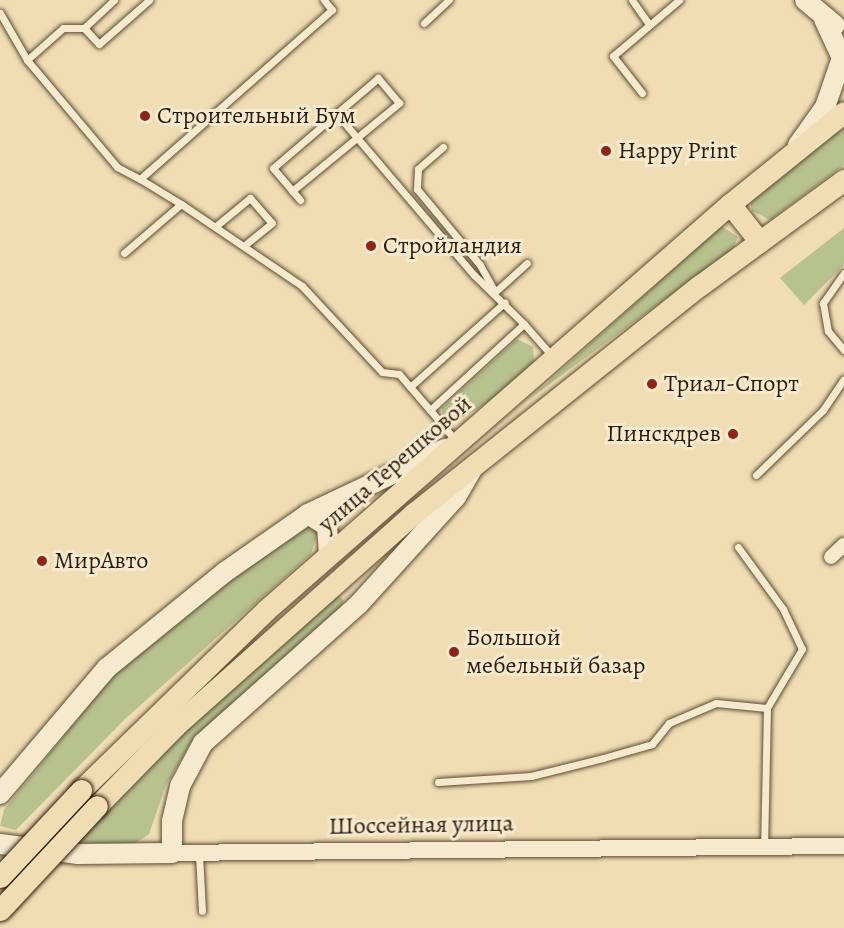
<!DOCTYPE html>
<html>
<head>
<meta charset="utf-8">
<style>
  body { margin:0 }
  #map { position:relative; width:844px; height:928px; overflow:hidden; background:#f1ddb3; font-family:Alegreya,serif }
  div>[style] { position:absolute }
  .green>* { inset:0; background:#b7c28f }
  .roads { filter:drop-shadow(0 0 2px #5c4c35) drop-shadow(0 0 2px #5c4c35) }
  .service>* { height:7px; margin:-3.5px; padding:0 3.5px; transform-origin:3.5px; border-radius:3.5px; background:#f6e9ce }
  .minor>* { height:14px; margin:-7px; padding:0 7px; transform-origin:7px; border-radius:7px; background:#f6e9ce }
  .tertiary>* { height:16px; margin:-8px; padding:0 8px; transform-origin:8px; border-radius:8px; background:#f6e9ce }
  .secondary>* { height:20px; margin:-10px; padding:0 10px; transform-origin:10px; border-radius:10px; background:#f6e9ce }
  .primary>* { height:21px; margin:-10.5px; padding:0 10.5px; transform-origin:10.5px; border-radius:10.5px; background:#f1ddb3 }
  .bridges { filter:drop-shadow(0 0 2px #2b1b0b) drop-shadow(0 0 2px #2b1b0b) }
  .primary-bridge>* { height:21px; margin:-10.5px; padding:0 10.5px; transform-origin:10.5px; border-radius:10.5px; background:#f1ddb3 }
  .dots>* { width:16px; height:16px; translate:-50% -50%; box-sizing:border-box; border:3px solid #f6e9ce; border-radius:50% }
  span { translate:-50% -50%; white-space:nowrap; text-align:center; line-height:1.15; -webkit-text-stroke:6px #f6e9ce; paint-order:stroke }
  .poi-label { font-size:24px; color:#2b1b0b }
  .left { translate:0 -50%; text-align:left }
  .right { translate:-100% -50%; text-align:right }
  .street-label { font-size:24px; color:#2b1b0b }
</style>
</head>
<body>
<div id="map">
  <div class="green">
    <div style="clip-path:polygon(844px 127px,844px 165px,770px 220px,752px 211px,750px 201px,762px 190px)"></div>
    <div style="clip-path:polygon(721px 226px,738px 237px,732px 250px,528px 400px)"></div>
    <div style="clip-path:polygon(844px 228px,844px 265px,804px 305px,780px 278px)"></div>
    <div style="clip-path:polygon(517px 339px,533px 347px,534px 363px,484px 405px,461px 418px,448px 420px,442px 415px,442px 408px)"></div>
    <div style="clip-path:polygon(308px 525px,318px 531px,311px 554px,125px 719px,16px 830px,0 826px,4px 810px,104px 686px,141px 649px,294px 529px)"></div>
    <div style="clip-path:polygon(336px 592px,344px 601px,339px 610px,194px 738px,166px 785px,149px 834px,133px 845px,79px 842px,219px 695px)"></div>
  </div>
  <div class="roads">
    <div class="service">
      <div style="left:632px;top:0;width:29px;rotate:55deg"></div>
      <div style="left:0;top:13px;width:54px;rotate:60.1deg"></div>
      <div style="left:27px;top:60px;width:140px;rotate:49.9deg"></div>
      <div style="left:117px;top:167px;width:26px;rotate:28deg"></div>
      <div style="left:140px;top:179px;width:256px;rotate:-41.4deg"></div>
      <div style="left:332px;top:10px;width:13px;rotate:-129deg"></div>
      <div style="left:424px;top:23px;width:34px;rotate:-43deg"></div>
      <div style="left:84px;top:28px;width:22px;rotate:47deg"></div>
      <div style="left:99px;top:44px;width:67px;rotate:-41.3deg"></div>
      <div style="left:27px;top:60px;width:48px;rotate:-41.6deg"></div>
      <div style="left:63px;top:28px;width:21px"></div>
      <div style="left:84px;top:28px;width:41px;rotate:-43deg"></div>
      <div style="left:642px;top:93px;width:47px;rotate:-128.1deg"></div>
      <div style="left:613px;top:56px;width:87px;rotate:-40.3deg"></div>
      <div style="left:336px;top:113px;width:213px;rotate:49.6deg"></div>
      <div style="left:474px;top:275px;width:70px;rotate:44.4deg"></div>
      <div style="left:443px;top:147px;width:33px;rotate:139deg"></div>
      <div style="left:418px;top:169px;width:20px;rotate:93deg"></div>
      <div style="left:417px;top:189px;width:99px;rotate:50.3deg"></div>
      <div style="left:480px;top:265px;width:31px;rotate:61deg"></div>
      <div style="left:495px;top:292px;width:43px;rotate:-42.2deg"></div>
      <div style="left:140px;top:179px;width:48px;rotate:31.4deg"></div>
      <div style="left:292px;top:191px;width:139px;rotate:-39.4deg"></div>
      <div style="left:399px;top:103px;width:33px;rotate:-130deg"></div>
      <div style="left:378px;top:78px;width:138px;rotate:139.4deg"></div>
      <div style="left:273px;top:168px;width:42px;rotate:49.8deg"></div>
      <div style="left:216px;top:226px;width:44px;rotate:-39.5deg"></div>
      <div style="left:250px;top:198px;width:33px;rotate:49deg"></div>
      <div style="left:272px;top:223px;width:35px;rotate:141deg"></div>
      <div style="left:124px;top:253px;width:75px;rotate:-40.7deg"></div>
      <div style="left:181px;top:204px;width:146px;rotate:34.1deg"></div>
      <div style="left:302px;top:286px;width:117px;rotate:47.1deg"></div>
      <div style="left:382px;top:372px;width:17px;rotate:7deg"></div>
      <div style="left:399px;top:374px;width:48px;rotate:49.3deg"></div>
      <div style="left:844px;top:273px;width:37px;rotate:125deg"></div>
      <div style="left:823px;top:303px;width:28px;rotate:80deg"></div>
      <div style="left:828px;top:331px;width:25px;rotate:50deg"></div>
      <div style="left:410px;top:387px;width:127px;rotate:-41.8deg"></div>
      <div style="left:456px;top:441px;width:40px;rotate:-130deg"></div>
      <div style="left:430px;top:410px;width:127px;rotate:-42.5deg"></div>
      <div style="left:524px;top:324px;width:44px;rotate:48.7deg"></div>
      <div style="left:756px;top:475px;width:93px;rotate:-44.1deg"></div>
      <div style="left:823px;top:410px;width:37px;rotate:-56deg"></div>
      <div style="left:738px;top:547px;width:77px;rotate:54deg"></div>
      <div style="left:783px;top:609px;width:44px;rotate:64.6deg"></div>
      <div style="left:802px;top:649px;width:69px;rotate:120.7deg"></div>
      <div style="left:438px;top:782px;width:93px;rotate:-3.7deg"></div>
      <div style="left:531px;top:776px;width:74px;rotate:-14deg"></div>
      <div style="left:603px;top:758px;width:51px;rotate:-15.9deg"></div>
      <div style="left:652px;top:744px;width:27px;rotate:-51deg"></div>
      <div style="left:669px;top:723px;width:51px;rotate:-23.1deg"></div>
      <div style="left:716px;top:703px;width:51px;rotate:5.6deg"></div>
      <div style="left:767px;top:708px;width:138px;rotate:91.2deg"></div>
      <div style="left:199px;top:854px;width:57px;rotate:87deg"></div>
    </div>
    <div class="minor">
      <div style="left:831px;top:557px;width:18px;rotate:-43deg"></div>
    </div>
    <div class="tertiary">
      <div style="left:172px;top:853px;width:672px;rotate:-0.6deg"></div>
    </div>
    <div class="secondary">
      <div style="left:805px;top:0;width:39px;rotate:40deg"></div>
      <div style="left:798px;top:145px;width:47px;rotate:-54.6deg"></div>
      <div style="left:825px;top:107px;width:52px;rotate:-70.9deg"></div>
      <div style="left:842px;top:58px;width:43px;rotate:-114.8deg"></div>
      <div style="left:308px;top:514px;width:22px;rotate:32deg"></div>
      <div style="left:327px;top:526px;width:29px;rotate:86deg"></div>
      <div style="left:0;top:794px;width:165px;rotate:-49.7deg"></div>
      <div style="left:107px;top:668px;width:152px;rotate:-39.1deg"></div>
      <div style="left:225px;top:572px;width:101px;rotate:-34.9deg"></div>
      <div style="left:308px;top:514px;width:152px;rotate:-25.4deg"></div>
      <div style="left:0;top:844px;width:79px;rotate:7.3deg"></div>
      <div style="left:78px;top:854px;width:94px;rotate:-0.6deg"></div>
      <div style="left:172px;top:853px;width:32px;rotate:-90deg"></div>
      <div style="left:172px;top:821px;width:36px;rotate:-77deg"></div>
      <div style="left:180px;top:786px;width:49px;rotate:-61.9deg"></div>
      <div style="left:203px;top:743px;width:208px;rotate:-41.7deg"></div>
      <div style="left:358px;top:605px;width:146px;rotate:-47.8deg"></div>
      <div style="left:456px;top:497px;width:34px;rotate:-60deg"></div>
    </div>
    <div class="primary">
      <div style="left:730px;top:204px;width:48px;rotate:51.7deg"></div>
      <div style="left:81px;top:790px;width:258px;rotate:-44.2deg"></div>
      <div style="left:266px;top:610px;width:617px;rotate:-41.19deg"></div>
      <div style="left:730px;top:204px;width:146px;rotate:-38.9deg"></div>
      <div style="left:97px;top:806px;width:112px;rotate:-45.7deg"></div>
      <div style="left:175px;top:726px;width:319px;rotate:-41.7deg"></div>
      <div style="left:413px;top:514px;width:366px;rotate:-38.6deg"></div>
      <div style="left:699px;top:286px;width:180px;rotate:-36.2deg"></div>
    </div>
  </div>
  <div class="bridges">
    <div class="primary-bridge">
      <div style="left:0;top:877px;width:119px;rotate:-47deg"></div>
      <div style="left:0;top:910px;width:142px;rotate:-47deg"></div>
    </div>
  </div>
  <div class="dots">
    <div style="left:145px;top:116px;background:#8f2418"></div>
    <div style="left:606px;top:151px;background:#8f2418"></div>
    <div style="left:371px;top:246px;background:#8f2418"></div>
    <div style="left:652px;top:384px;background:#8f2418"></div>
    <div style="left:733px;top:434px;background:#8f2418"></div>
    <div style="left:42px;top:561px;background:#8f2418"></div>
    <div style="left:454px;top:652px;background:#8f2418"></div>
  </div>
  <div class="poi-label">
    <span class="left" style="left:157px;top:116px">Строительный Бум</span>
    <span class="left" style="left:618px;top:151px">Happy Print</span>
    <span class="left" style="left:383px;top:246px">Стройландия</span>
    <span class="left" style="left:664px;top:384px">Триал-Спорт</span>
    <span class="right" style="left:721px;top:434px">Пинскдрев</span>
    <span class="left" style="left:54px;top:561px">МирАвто</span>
    <span class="left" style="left:466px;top:652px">Большой<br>мебельный базар</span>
  </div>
  <div class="street-label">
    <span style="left:395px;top:464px;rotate:-41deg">улица Терешковой</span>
    <span style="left:421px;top:825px;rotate:-1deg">Шоссейная улица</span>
  </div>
</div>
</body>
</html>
